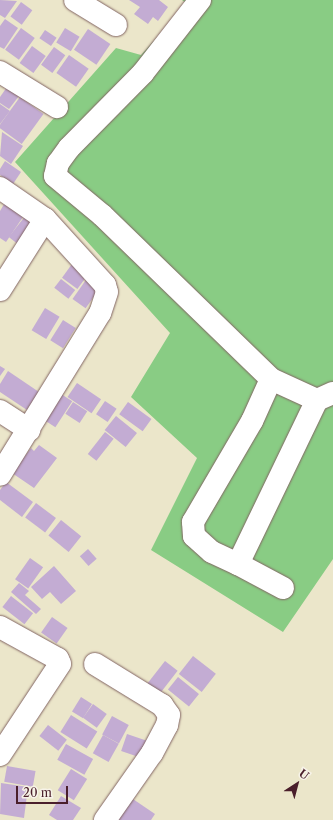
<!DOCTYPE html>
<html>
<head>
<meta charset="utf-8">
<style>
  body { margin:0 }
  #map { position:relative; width:333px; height:820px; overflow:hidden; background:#ebe6ca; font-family:"Libre Caslon Text",serif }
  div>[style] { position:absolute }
  .green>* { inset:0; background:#89cc84 }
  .building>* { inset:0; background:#c3acd3; transform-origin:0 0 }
  .roads { filter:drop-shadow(0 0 1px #826563) drop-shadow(0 0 1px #826563) }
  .minor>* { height:22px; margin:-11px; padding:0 11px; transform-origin:11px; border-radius:11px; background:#fff }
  span { translate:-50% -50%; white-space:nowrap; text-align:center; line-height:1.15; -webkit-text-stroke:3.5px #f7f3e8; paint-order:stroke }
  .north { position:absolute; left:277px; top:764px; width:40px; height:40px; -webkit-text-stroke:3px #f7f3e8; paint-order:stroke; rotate:36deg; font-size:11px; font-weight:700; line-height:16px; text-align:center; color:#4a1f2b }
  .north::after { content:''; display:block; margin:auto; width:14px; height:18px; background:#4a1f2b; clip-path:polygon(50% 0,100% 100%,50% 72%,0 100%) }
  .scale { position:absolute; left:16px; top:786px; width:52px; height:18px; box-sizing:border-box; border:2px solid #4a1f2b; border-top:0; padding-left:5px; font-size:12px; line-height:14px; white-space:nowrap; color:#4a1f2b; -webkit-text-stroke:3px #f7f3e8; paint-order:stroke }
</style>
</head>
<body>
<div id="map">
  <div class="green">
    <div style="clip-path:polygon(182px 0,333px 0,333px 559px,283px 632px,151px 550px,197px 458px,131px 397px,170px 333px,15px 162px,116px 48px,141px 55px,187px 4px)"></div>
  </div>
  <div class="building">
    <div style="clip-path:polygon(0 0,17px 1px,5px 18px,0 15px)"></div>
    <div style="clip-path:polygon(129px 0,159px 0,168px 7px,158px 21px,153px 17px,148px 24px,134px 14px,140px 7px)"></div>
    <div style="left:21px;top:2px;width:14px;height:18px;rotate:36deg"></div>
    <div style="clip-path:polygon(5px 19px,18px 28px,4px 49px,0 47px,0 26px)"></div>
    <div style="left:21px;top:28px;width:17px;height:27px;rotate:36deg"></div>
    <div style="left:65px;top:28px;width:17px;height:17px;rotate:31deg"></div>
    <div style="left:88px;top:29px;width:27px;height:25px;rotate:34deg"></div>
    <div style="left:45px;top:30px;width:14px;height:10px;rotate:34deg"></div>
    <div style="left:32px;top:46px;width:17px;height:21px;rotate:36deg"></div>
    <div style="left:54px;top:47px;width:14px;height:22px;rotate:36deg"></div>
    <div style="left:69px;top:55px;width:24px;height:22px;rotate:35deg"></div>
    <div style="clip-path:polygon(7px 87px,19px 96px,9px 109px,0 103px,0 97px)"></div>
    <div style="left:20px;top:97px;width:29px;height:37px;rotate:36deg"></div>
    <div style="clip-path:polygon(0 104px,10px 111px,0 124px)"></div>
    <div style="clip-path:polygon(2px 132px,23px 146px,11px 164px,0 156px)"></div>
    <div style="clip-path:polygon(5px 161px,21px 172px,13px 184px,0 175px,0 169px)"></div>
    <div style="clip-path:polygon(6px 201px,25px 214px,6px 242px,0 238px,0 211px)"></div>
    <div style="left:26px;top:215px;width:11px;height:28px;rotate:38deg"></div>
    <div style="left:72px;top:264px;width:19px;height:17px;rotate:36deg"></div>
    <div style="left:88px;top:277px;width:16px;height:27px;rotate:35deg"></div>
    <div style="left:61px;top:279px;width:18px;height:11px;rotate:38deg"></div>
    <div style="left:45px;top:308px;width:17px;height:26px;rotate:31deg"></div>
    <div style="left:63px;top:320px;width:15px;height:24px;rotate:32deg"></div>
    <div style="clip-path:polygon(0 366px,5px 369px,0 376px)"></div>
    <div style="clip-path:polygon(8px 371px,39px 392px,27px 410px,0 392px,0 384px)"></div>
    <div style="left:77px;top:383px;width:29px;height:17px;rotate:34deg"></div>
    <div style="left:58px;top:392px;width:17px;height:31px;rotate:33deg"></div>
    <div style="left:105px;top:401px;width:14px;height:16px;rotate:34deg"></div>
    <div style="left:73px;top:402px;width:17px;height:14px;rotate:33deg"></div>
    <div style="left:128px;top:402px;width:29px;height:15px;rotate:36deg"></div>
    <div style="left:116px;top:416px;width:27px;height:18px;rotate:39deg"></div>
    <div style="left:105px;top:432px;width:11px;height:28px;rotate:38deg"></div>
    <div style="clip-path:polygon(39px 445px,57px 458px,34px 488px,12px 473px,31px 448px,34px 451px)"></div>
    <div style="clip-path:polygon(6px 482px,33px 502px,22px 517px,0 500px,0 490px)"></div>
    <div style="left:36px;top:503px;width:25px;height:18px;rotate:37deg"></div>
    <div style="left:61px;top:520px;width:26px;height:20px;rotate:39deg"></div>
    <div style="left:88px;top:549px;width:13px;height:11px;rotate:48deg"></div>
    <div style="left:30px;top:558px;width:16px;height:26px;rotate:35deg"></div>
    <div style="clip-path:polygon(54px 566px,76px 591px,61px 604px,50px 592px,42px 599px,31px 587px)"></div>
    <div style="clip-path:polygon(19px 583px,29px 591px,25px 595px,41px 609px,36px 614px,11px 592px)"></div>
    <div style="left:11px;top:596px;width:28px;height:14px;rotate:38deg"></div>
    <div style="left:52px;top:617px;width:19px;height:19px;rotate:35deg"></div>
    <div style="left:193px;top:656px;width:29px;height:23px;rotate:38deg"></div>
    <div style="left:165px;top:661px;width:16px;height:34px;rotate:38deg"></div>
    <div style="left:178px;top:677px;width:27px;height:16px;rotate:39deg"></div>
    <div style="left:81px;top:697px;width:13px;height:17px;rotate:32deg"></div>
    <div style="left:93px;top:704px;width:17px;height:17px;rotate:36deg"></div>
    <div style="left:71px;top:715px;width:31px;height:20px;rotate:32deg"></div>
    <div style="left:112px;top:716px;width:19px;height:21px;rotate:28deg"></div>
    <div style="left:48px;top:725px;width:24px;height:14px;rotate:38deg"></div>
    <div style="left:127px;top:734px;width:21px;height:18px;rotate:19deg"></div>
    <div style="left:103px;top:735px;width:18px;height:21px;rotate:29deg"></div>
    <div style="left:66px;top:744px;width:31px;height:18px;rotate:29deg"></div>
    <div style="left:7px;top:766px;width:29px;height:16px;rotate:10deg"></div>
    <div style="left:71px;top:769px;width:19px;height:25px;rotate:32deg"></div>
    <div style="clip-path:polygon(1px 783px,28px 787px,24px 818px,0 814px)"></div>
    <div style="clip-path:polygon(127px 795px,155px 814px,151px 820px,112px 820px)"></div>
    <div style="clip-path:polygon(61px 796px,81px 808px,73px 820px,57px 820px,49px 815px)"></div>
  </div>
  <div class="roads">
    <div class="minor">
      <div style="left:75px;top:0;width:48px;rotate:31.4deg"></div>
      <div style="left:200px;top:0;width:93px;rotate:128deg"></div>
      <div style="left:143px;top:73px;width:105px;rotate:134.6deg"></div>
      <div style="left:69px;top:148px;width:19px;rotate:126deg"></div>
      <div style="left:58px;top:163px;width:13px;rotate:103deg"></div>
      <div style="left:55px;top:176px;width:61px;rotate:39.7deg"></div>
      <div style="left:102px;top:215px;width:235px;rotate:44.1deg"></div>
      <div style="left:271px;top:379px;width:51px;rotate:24.5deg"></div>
      <div style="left:317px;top:400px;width:17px;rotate:-24deg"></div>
      <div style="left:0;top:72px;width:67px;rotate:31.6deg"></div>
      <div style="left:0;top:188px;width:55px;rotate:34.6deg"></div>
      <div style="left:45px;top:219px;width:89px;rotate:47.7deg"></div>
      <div style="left:105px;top:285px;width:7px;rotate:74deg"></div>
      <div style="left:107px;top:292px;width:22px;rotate:108deg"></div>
      <div style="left:100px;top:313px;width:190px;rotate:121.7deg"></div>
      <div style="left:0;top:290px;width:84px;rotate:-57.6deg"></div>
      <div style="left:271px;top:379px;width:46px;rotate:114.3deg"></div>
      <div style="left:252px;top:421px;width:117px;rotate:120.3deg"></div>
      <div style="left:193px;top:522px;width:14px;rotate:86deg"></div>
      <div style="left:194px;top:536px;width:24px;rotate:42deg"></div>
      <div style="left:212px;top:552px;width:29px;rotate:25deg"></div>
      <div style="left:238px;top:564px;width:182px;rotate:-64.3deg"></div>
      <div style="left:0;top:411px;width:35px;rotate:33deg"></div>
      <div style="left:238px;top:564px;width:51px;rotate:28.1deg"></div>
      <div style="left:0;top:627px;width:66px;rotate:28.9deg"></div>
      <div style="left:58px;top:659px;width:5px;rotate:68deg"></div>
      <div style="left:60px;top:664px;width:109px;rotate:123.4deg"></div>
      <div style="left:95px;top:664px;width:79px;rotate:31.5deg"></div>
      <div style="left:162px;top:705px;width:12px;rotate:55deg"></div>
      <div style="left:169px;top:715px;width:10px;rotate:101deg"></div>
      <div style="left:167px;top:725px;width:32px;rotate:118deg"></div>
      <div style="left:152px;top:753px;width:82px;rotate:125deg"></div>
    </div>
  </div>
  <div class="north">U</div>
  <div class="scale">20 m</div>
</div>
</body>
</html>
